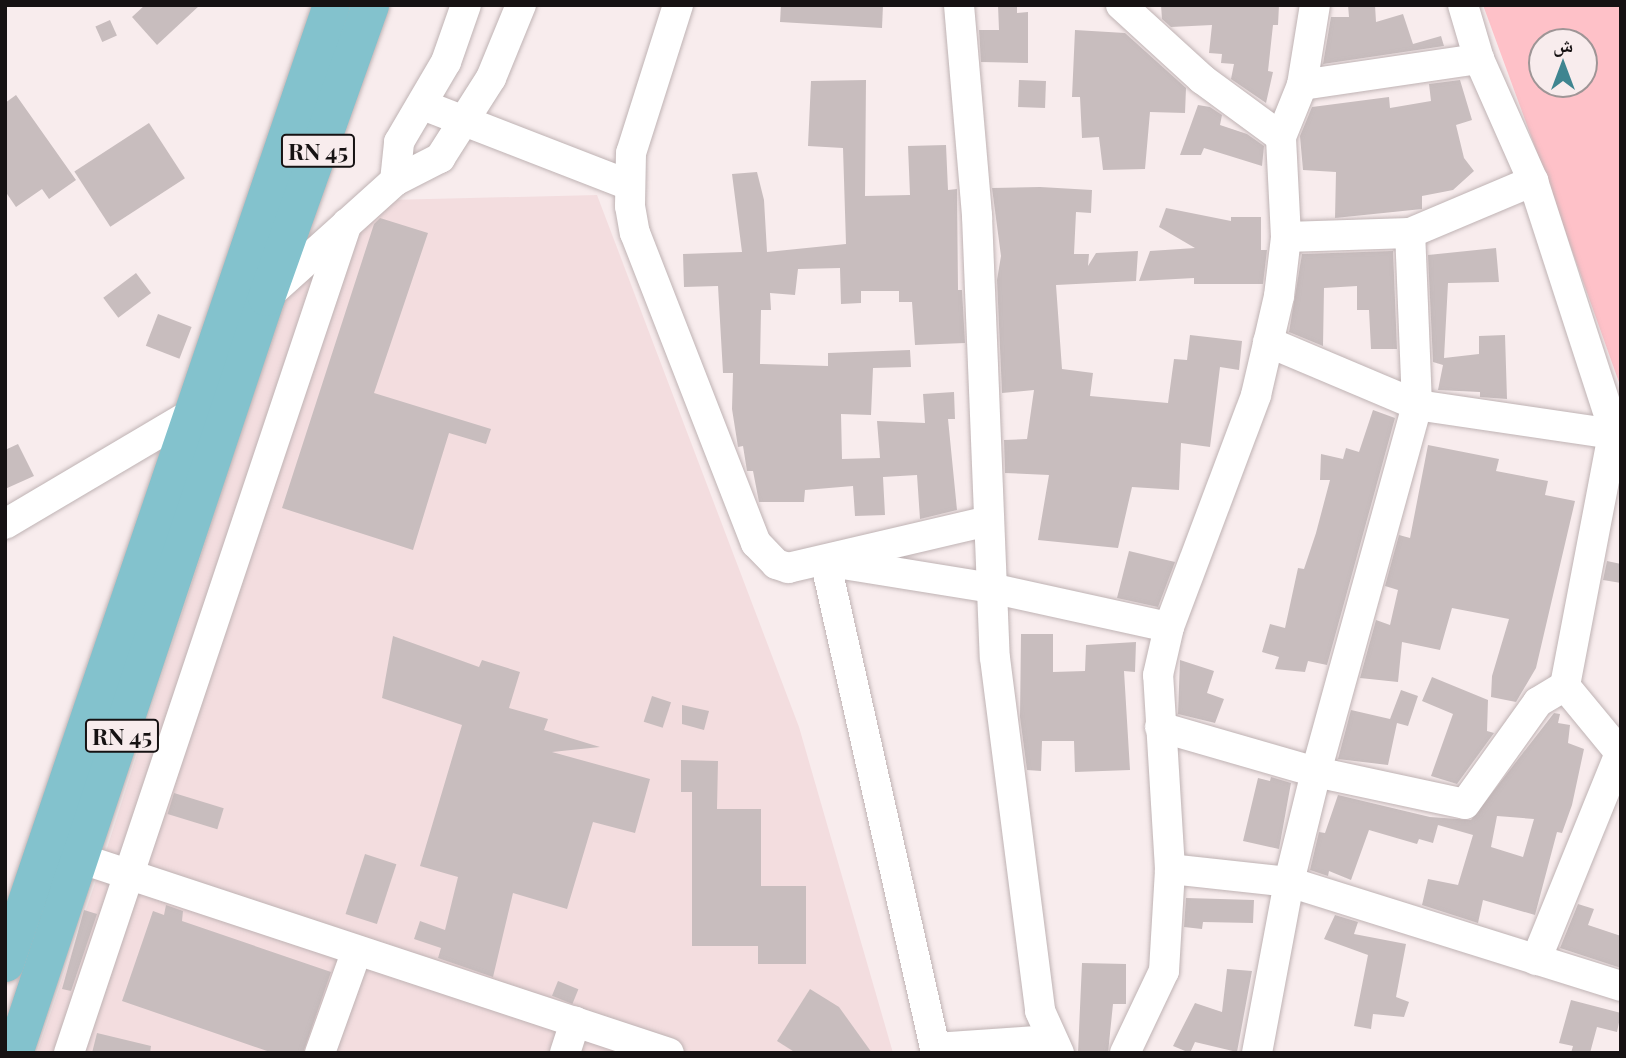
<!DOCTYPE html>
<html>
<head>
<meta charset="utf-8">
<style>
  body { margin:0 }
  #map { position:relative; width:1626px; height:1058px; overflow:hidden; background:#f8eced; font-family:"Playfair Display","Noto Naskh Arabic",serif }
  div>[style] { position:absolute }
  .built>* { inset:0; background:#f3dddf }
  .green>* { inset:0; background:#fec1c8 }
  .building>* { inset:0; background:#c8bdbe; transform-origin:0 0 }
  .roads { filter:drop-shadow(0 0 2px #bfb3b4) drop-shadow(0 0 2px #bfb3b4) }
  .minor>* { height:30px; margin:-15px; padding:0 15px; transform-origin:15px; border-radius:15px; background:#fff }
  .major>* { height:37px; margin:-18.5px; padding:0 18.5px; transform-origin:18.5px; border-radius:18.5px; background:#83c2cd }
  span { translate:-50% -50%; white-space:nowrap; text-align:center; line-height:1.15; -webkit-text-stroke:6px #f8eced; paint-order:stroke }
  .shield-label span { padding:2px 5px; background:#f8eced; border:2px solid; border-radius:5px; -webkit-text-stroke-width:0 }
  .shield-label { font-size:23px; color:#161213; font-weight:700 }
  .frame { position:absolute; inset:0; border:7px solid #161213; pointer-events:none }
  .north { position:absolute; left:1528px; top:28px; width:70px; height:70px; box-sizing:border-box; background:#f8eced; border:2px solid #9e9596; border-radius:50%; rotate:0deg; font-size:19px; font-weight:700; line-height:28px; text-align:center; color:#161213 }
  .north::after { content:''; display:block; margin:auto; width:24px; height:32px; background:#3f8590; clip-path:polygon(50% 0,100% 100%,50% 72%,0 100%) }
</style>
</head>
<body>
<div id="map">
  <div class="built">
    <div style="clip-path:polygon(597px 195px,799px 727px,893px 1053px,37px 1053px,108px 845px,281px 304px,388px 200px)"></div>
  </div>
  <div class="green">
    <div style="clip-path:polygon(evenodd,1483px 5px,1621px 5px,1621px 388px,1543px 169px,1483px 5px,1542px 42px,1584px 42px,1584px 84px,1542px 84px,1542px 42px)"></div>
  </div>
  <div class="building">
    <div style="clip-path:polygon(145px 5px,200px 5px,157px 45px,132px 17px)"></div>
    <div style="clip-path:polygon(781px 5px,883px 5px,882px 28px,780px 22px)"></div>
    <div style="clip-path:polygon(998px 5px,1017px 5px,1017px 13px,1028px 12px,1028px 63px,981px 62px,979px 30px,999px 30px)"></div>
    <div style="clip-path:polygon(1161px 5px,1279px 5px,1278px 25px,1273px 25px,1268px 71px,1273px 72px,1266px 103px,1231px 79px,1234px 64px,1221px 63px,1222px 54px,1209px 53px,1212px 25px,1171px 27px,1162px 19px)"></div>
    <div style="clip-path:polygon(1348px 5px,1375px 5px,1376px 22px,1403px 14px,1413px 44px,1441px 36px,1444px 46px,1323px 64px,1331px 17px,1349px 17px)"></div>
    <div style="left:110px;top:20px;width:17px;height:16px;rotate:66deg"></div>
    <div style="clip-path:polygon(1075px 30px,1125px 33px,1186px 88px,1185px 113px,1150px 112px,1145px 169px,1103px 170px,1099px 137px,1082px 138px,1080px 97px,1072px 97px)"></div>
    <div style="clip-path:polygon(866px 80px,865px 196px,910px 195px,908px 146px,946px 145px,948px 190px,957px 189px,958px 290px,962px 290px,965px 343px,915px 345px,912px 302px,899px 302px,899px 291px,861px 291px,861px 303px,841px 304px,840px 268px,798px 269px,795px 295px,770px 293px,771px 310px,761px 310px,760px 364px,828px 366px,828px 353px,910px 350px,911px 367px,873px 368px,871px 415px,841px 414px,842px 459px,880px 458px,877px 421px,925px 423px,923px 394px,954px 392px,955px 419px,948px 419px,957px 510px,920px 519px,917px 475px,883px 477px,885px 515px,855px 516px,853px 486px,805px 490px,804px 502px,759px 502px,753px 471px,747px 471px,743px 446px,738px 447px,732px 409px,733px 373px,723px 373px,718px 286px,684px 287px,683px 254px,742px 252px,732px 174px,757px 172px,764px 200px,767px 252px,846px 244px,843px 148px,808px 146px,811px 81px)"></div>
    <div style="left:1019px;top:80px;width:27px;height:27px;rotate:2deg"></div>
    <div style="clip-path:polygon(1460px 80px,1472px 120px,1456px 125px,1464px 158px,1474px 171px,1453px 190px,1422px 196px,1422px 209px,1335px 218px,1336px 172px,1303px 170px,1300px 136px,1312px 107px,1389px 97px,1390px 108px,1431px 101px,1429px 84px)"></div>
    <div style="clip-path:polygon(16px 95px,76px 180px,49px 199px,42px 189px,16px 207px,5px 191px,5px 103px)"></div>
    <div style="clip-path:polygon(1198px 105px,1210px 107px,1222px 115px,1220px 125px,1247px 134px,1264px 146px,1262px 166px,1204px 148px,1201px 155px,1180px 155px)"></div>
    <div style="left:149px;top:123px;width:66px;height:89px;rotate:57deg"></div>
    <div style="clip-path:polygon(1040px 187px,1092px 190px,1091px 213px,1076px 212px,1074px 254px,1089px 254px,1088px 266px,1096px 253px,1138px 251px,1136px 281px,1056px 285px,1062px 369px,1093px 373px,1090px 396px,1168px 403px,1174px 359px,1187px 360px,1190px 335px,1242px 341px,1239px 370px,1220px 367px,1210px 447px,1181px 443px,1179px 490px,1132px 487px,1118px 548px,1038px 540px,1049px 475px,1005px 473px,1004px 440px,1027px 439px,1034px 390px,1002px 393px,997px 280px,1001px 256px,992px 188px)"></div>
    <div style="clip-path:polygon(1166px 208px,1231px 221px,1231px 217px,1261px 217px,1261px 250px,1267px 250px,1263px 284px,1194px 284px,1194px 278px,1139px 281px,1150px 251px,1195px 248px,1159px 227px)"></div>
    <div style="clip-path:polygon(380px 218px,428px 233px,374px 393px,491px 429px,486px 444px,449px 433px,413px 550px,282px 508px,374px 224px)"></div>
    <div style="clip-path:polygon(1496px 248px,1499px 282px,1448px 283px,1444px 358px,1479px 354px,1479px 336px,1505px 335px,1507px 399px,1480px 397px,1480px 392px,1438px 390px,1443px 365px,1433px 362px,1428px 255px)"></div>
    <div style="clip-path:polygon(1393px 251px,1397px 349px,1371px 349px,1369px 310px,1357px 310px,1357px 286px,1324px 288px,1323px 346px,1289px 332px,1302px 254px)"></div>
    <div style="left:136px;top:273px;width:25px;height:41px;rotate:53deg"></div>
    <div style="left:158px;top:314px;width:36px;height:34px;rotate:21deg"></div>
    <div style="clip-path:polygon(1373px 410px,1395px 418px,1327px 665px,1308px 661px,1305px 672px,1275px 669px,1279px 657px,1262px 652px,1270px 624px,1285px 628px,1298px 568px,1304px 569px,1316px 533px,1330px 480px,1320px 480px,1321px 454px,1343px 459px,1346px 448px,1359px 452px)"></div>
    <div style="clip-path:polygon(18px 444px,34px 476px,5px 489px,5px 450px)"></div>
    <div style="clip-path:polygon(1428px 445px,1499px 459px,1496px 471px,1548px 481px,1545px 495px,1575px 501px,1536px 668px,1516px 702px,1491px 697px,1492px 676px,1509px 619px,1452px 608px,1440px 650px,1402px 642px,1398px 682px,1360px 678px,1376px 620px,1390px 625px,1398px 590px,1385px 586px,1399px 535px,1410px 538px)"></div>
    <div style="clip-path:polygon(1129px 551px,1175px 562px,1158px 607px,1117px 598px)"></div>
    <div style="clip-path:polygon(1607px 561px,1621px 564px,1621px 583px,1603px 580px)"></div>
    <div style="clip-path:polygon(1021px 634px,1053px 634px,1053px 672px,1085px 671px,1086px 645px,1136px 642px,1135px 672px,1124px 671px,1130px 770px,1075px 772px,1074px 741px,1042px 741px,1041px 771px,1027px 770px,1020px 717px)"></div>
    <div style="clip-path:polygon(393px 636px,479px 667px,482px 660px,520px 672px,509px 708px,548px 719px,544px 730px,600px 747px,552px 752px,650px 779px,635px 833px,593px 822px,567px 909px,513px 893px,493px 977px,438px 958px,441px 948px,414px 939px,420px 921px,445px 930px,458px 877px,420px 866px,462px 725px,382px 698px)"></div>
    <div style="clip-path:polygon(1180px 660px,1214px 671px,1207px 693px,1224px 699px,1215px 723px,1178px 714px)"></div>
    <div style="clip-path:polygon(1432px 677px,1488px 700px,1487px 731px,1494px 733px,1457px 784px,1431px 776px,1453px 714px,1422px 701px)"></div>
    <div style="clip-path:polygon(1401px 690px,1418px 696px,1408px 726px,1397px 723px,1388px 765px,1338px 759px,1351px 710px,1390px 719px)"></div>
    <div style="left:652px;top:696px;width:20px;height:27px;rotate:18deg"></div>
    <div style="clip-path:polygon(682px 705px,709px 711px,704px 730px,682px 724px)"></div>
    <div style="clip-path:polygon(evenodd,1554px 713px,1560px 714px,1558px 723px,1570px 725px,1568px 743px,1584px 749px,1572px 805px,1562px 833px,1557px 832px,1535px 915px,1483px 900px,1478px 923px,1422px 905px,1428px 879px,1458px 885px,1473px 835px,1438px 825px,1433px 843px,1419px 839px,1417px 844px,1369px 830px,1351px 880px,1329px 871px,1328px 876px,1310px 870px,1319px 832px,1325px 833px,1338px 795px,1430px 817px,1471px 820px,1554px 713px,1497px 816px,1534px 819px,1523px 857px,1491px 847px,1497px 816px)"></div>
    <div style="clip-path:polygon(681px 760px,718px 761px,717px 809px,761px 809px,761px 886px,806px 886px,806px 964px,758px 964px,758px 946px,692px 946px,692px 792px,681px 792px)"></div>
    <div style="clip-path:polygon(1271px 777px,1291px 783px,1279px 849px,1243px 841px,1258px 778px,1270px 781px)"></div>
    <div style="left:174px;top:793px;width:52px;height:22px;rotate:17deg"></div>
    <div style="left:365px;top:854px;width:33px;height:63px;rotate:18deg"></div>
    <div style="clip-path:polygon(1186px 898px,1254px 900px,1253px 923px,1203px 922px,1202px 929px,1184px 927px)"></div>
    <div style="clip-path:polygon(1578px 904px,1594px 909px,1588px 925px,1621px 936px,1621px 968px,1560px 948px)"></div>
    <div style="clip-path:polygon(166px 905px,183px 911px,182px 921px,331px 972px,303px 1053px,273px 1053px,122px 1001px,153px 911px,164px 915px)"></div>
    <div style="clip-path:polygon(84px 910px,97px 914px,71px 991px,62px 989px)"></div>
    <div style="clip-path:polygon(1335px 915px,1358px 922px,1354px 934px,1406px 944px,1396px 997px,1409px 1002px,1404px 1017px,1373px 1014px,1371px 1029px,1354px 1026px,1368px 955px,1324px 939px)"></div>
    <div style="clip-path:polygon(1082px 963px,1126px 964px,1126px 1004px,1113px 1004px,1108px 1053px,1078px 1053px)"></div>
    <div style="clip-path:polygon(1227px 969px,1252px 971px,1237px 1052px,1195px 1042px,1190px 1053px,1173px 1046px,1195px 1003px,1222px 1012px)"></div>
    <div style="left:558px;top:981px;width:22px;height:16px;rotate:22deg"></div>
    <div style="clip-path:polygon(810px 989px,839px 1007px,872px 1053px,796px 1053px,777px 1041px)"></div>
    <div style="clip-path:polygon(1571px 1000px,1621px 1013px,1617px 1032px,1597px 1027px,1590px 1053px,1571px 1053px,1573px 1046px,1559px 1043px)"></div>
    <div style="clip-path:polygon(97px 1033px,151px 1046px,150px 1053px,92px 1053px)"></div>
  </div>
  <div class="roads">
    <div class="minor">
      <div style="left:678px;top:5px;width:155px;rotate:107.6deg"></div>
      <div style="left:631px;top:153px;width:53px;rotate:91.1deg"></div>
      <div style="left:630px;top:206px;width:27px;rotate:80deg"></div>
      <div style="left:635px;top:233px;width:333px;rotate:68.7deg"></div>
      <div style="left:756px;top:543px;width:29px;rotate:46deg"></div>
      <div style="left:776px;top:564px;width:13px;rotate:18deg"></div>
      <div style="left:788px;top:568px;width:205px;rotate:-13.2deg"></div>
      <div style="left:959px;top:5px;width:212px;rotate:85.1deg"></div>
      <div style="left:977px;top:216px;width:442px;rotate:87.7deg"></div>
      <div style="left:995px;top:658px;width:356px;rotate:82.7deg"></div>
      <div style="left:1040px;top:1011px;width:46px;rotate:65.7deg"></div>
      <div style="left:1121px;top:5px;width:110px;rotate:42.4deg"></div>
      <div style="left:1202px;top:79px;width:98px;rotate:36.3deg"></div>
      <div style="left:1463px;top:5px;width:56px;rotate:73.5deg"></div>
      <div style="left:1479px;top:59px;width:133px;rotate:66.1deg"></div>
      <div style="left:1533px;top:181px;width:285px;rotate:72deg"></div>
      <div style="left:1302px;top:85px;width:179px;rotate:-8.4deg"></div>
      <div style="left:423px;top:105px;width:219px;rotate:21.2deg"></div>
      <div style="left:395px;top:181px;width:39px;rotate:-84deg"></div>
      <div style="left:399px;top:142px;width:93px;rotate:-59.6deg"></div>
      <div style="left:446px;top:62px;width:60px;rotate:-70.7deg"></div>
      <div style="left:1286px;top:237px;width:124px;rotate:-1.8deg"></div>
      <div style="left:1410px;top:233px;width:134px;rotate:-22.9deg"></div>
      <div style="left:266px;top:297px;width:173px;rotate:-42deg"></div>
      <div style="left:395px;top:181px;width:51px;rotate:-27.1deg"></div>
      <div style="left:440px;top:158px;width:95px;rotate:-57.5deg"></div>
      <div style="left:491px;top:78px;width:79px;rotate:-67.7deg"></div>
      <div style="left:1268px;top:342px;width:162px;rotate:22.9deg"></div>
      <div style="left:1417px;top:405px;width:198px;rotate:8.4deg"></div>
      <div style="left:1613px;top:434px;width:257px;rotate:100.8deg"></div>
      <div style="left:1565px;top:686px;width:88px;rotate:50.5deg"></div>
      <div style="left:5px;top:524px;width:222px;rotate:-30.6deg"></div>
      <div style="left:1160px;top:727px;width:162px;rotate:16.1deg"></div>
      <div style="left:1316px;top:772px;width:152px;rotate:12.1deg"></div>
      <div style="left:1465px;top:804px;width:125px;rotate:-54.4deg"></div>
      <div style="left:1538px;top:702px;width:31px;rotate:-31deg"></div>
      <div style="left:82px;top:859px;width:618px;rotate:18.29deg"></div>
      <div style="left:1170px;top:869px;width:120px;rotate:6.2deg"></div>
      <div style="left:1289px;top:882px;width:348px;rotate:17.4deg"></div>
      <div style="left:1536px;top:960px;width:223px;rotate:-67.9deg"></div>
      <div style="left:1051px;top:1040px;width:116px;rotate:176.1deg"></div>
      <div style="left:935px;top:1048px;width:499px;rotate:-102.7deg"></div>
      <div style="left:825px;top:561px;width:168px;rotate:9.2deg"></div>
      <div style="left:991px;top:588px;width:182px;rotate:12.4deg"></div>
      <div style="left:69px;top:1053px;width:875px;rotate:-71.48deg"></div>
      <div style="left:320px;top:1053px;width:109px;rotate:-70.2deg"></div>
      <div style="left:565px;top:1053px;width:33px;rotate:-72deg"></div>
      <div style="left:1125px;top:1053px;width:91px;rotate:-64.6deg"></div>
      <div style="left:1164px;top:971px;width:102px;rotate:-86.6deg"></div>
      <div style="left:1170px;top:869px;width:194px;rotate:-93.5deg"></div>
      <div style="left:1158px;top:675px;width:49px;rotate:-77.1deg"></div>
      <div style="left:1169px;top:627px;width:248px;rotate:-69.4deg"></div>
      <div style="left:1256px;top:395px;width:102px;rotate:-76.9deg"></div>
      <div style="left:1279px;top:296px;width:59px;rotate:-83.2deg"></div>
      <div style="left:1286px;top:237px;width:100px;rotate:-92.9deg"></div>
      <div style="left:1281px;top:137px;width:56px;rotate:-68deg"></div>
      <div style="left:1302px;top:85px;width:81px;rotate:-80.8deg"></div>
      <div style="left:1257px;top:1053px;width:174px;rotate:-79.4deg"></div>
      <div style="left:1289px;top:882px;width:113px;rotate:-76.2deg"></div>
      <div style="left:1316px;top:772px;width:381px;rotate:-74.6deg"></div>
      <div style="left:1417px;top:405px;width:172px;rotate:-92.3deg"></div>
    </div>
    <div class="major">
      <div style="left:5px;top:963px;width:1012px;rotate:-71.21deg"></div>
      <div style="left:14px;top:1053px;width:797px;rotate:-71.57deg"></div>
      <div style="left:266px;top:297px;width:310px;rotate:-70.4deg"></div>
    </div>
  </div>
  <div class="shield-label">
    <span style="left:318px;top:151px">RN 45</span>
    <span style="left:122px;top:736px">RN 45</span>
  </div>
  <div class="frame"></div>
  <div class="north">ش</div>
</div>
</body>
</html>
